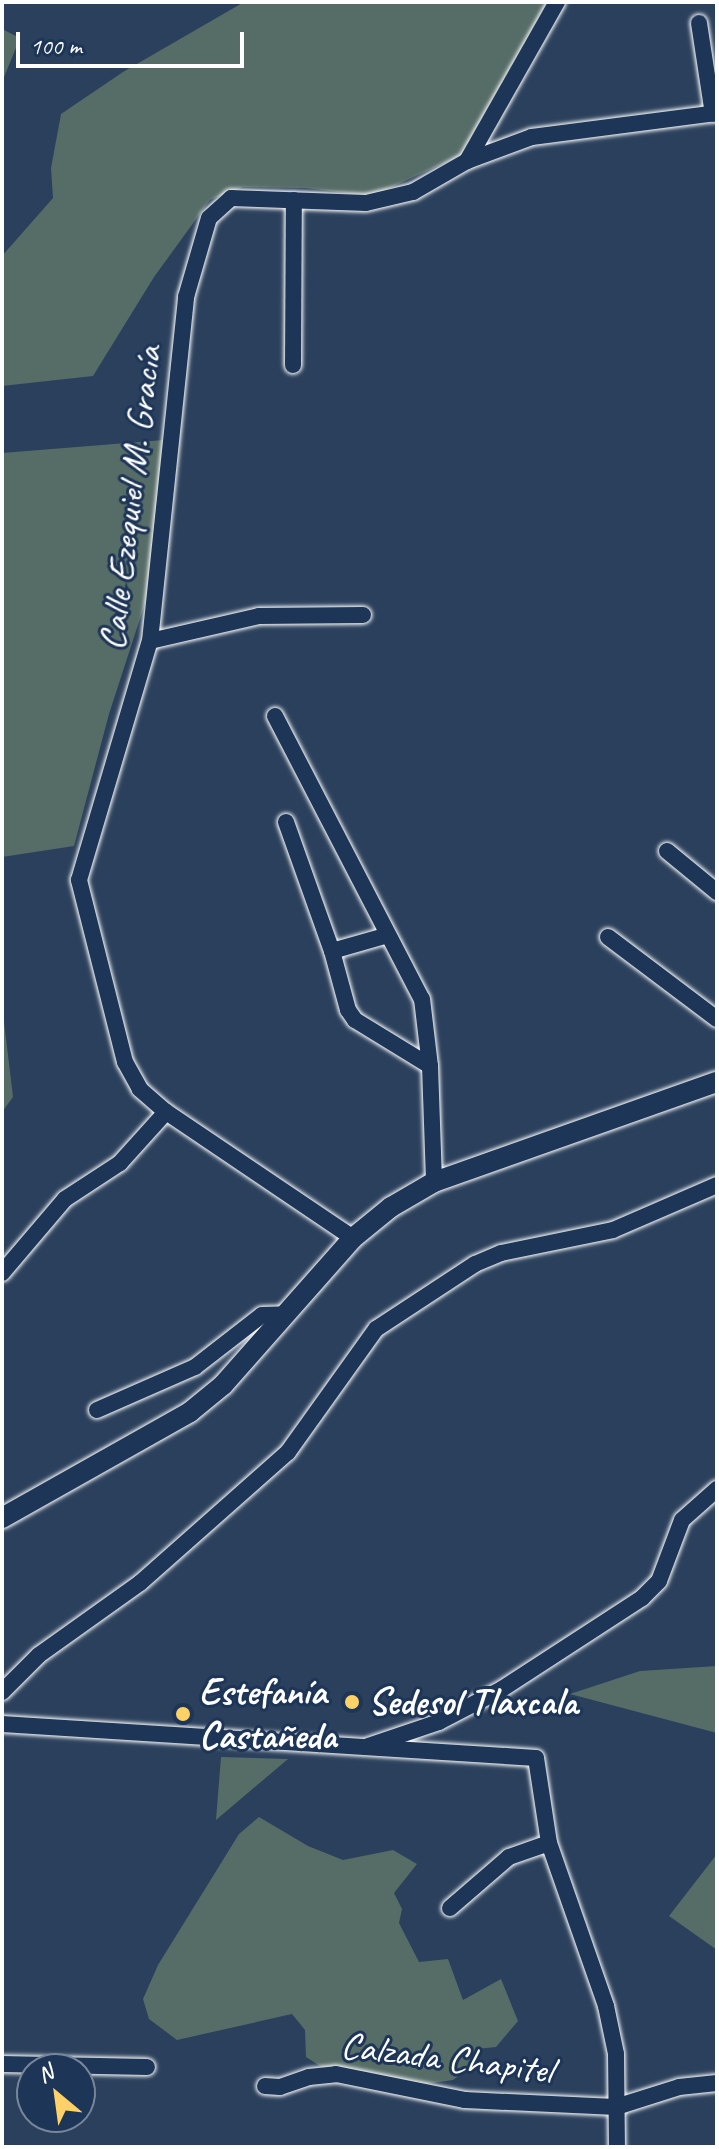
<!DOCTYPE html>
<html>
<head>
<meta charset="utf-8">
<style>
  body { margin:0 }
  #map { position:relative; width:719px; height:2149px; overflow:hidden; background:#2b405c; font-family:Caveat,sans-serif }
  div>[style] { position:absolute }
  .green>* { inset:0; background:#566c67 }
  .roads { filter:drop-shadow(0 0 2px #fff) drop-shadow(0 0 2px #fff) }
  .minor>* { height:16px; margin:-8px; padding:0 8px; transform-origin:8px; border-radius:8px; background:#1d3557 }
  .tertiary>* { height:20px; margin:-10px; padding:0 10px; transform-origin:10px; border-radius:10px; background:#1d3557 }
  .dots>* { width:22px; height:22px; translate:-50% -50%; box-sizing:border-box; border:4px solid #1d3557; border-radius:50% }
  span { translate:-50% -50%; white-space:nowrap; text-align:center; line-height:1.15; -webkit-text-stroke:6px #1d3557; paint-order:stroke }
  .street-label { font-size:38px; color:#fff }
  .poi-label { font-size:38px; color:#fff; font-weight:700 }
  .left { translate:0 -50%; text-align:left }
  .frame { position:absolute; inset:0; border:4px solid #fff; pointer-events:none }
  .north { position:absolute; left:16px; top:2053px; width:80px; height:80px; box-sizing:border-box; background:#1d3557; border:2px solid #77869a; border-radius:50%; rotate:331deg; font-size:22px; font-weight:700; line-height:32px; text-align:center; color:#fff }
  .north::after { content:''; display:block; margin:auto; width:28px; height:36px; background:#ffd166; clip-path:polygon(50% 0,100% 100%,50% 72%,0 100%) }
  .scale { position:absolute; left:16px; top:32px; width:228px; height:36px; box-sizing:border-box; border:4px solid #fff; border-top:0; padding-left:10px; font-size:24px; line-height:28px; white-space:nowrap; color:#fff; -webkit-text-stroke:6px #1d3557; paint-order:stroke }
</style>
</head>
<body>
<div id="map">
  <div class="green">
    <div style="clip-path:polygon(244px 2px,547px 2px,460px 156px,372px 196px,305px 188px,243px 187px,210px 200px,154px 277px,93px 376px,2px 386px,2px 256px,53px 198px,51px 168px,61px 114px,123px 72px)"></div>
    <div style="clip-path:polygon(2px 29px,20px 38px,2px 82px)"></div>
    <div style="clip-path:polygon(164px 440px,148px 594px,109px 714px,74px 846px,2px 857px,2px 453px)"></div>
    <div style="clip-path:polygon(2px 1005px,13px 1097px,2px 1112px)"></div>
    <div style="clip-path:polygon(717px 1666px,717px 1733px,570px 1694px,640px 1671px)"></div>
    <div style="clip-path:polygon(221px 1757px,288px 1759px,216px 1820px)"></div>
    <div style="clip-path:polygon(259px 1817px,308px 1846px,343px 1860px,393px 1850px,417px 1864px,394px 1893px,402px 1909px,399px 1923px,419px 1962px,448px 1959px,463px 2000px,501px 1979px,518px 2021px,496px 2047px,476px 2049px,478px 2062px,453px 2080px,426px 2084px,323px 2068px,306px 2057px,305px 2030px,292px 2014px,177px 2040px,149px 2019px,143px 1999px,158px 1965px,239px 1834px)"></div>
    <div style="clip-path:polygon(717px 1854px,717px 1950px,669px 1916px)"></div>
  </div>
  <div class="roads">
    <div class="minor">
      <div style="left:699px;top:23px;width:92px;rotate:81.3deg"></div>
      <div style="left:467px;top:161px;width:183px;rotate:-60.5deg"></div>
      <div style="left:293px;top:365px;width:165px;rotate:-89.7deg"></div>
      <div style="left:150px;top:641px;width:112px;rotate:-12.9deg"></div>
      <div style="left:259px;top:616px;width:104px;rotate:-0.6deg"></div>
      <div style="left:275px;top:716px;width:319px;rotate:62.6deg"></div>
      <div style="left:422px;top:999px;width:67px;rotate:83.2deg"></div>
      <div style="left:430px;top:1066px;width:116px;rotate:88deg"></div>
      <div style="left:286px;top:822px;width:137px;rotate:70.4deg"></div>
      <div style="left:332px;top:951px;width:61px;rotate:74.8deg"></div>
      <div style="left:348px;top:1010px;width:12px;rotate:55deg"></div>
      <div style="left:355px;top:1020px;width:88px;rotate:31.5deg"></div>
      <div style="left:667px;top:851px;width:65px;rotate:39.4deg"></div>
      <div style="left:608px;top:937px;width:136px;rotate:37deg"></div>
      <div style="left:332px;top:951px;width:58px;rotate:-15.9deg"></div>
      <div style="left:353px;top:1238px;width:225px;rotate:-146deg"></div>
      <div style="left:166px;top:1112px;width:35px;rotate:-139deg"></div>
      <div style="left:140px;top:1089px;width:31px;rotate:-119deg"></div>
      <div style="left:125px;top:1062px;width:188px;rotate:-104.2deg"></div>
      <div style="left:79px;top:880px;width:249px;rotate:-73.5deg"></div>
      <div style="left:150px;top:641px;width:346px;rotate:-84deg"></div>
      <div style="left:186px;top:297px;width:82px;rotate:-73.8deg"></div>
      <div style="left:209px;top:218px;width:30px;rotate:-42deg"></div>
      <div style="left:231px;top:198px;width:135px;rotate:2.1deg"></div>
      <div style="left:366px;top:203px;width:48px;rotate:-13.2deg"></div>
      <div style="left:413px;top:192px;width:62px;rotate:-29.9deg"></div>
      <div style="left:467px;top:161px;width:69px;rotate:-20.3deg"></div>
      <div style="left:532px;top:137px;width:187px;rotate:-7.4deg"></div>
      <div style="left:2px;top:1273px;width:97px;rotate:-49.6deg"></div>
      <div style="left:65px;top:1199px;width:66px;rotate:-33.2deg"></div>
      <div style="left:120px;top:1163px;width:69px;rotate:-48deg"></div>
      <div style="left:97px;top:1410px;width:107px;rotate:-23.7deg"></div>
      <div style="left:195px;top:1367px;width:85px;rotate:-37.8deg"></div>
      <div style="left:262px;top:1315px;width:24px;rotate:-2deg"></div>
      <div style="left:2px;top:1692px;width:52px;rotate:-45deg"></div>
      <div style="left:39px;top:1655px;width:124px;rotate:-35.5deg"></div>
      <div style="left:140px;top:1583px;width:198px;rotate:-41.5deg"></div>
      <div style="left:288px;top:1452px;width:151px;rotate:-54.4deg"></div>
      <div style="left:376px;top:1329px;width:118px;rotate:-33.3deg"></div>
      <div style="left:475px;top:1264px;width:28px;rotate:-23deg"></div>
      <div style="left:501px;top:1253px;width:114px;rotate:-11.6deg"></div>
      <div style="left:613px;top:1230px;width:113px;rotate:-23.4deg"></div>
      <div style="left:2px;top:1724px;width:535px;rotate:3.64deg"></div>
      <div style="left:536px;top:1758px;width:86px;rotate:81.3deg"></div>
      <div style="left:549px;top:1843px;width:173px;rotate:70.7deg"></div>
      <div style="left:606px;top:2006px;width:49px;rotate:78.2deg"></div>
      <div style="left:616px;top:2054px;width:93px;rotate:89.4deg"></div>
      <div style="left:368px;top:1746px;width:75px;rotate:-18.7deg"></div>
      <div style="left:439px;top:1722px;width:71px;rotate:-27.6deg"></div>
      <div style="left:502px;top:1689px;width:167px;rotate:-33deg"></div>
      <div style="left:642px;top:1598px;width:24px;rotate:-45deg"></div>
      <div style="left:659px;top:1581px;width:65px;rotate:-69.3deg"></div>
      <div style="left:682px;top:1520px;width:47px;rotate:-41.5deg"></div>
      <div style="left:450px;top:1908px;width:78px;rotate:-40.8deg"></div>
      <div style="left:509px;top:1857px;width:42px;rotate:-19.3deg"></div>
      <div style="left:2px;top:2064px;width:145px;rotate:1.2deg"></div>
      <div style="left:265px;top:2086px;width:15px;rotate:4deg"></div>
      <div style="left:280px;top:2087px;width:31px;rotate:-19deg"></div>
      <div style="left:309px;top:2077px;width:27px;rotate:-6deg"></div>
      <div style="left:336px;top:2074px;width:132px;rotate:11.4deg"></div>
      <div style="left:465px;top:2100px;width:151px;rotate:2.7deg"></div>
      <div style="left:616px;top:2107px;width:66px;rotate:-17.6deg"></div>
      <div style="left:679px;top:2087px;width:38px;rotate:-6deg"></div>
    </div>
    <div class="tertiary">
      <div style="left:2px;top:1518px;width:216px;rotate:-29.4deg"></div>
      <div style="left:190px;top:1412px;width:43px;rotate:-39.3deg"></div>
      <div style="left:223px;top:1385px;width:196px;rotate:-48.5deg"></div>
      <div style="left:353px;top:1238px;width:49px;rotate:-39.2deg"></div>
      <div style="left:391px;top:1207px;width:50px;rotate:-30.2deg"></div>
      <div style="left:434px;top:1182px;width:300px;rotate:-19.5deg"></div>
    </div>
  </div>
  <div class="dots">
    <div style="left:352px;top:1702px;background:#ffd166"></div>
    <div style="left:183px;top:1714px;background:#ffd166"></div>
  </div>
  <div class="street-label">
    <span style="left:130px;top:498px;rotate:-83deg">Calle Ezequiel M. Gracía</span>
    <span style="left:447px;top:2058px;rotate:7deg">Calzada Chapitel</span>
  </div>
  <div class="poi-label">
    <span class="left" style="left:199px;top:1714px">Estefanía<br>Castañeda</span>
    <span class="left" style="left:368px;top:1702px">Sedesol Tlaxcala</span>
  </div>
  <div class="frame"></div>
  <div class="north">N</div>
  <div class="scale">100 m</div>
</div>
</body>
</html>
